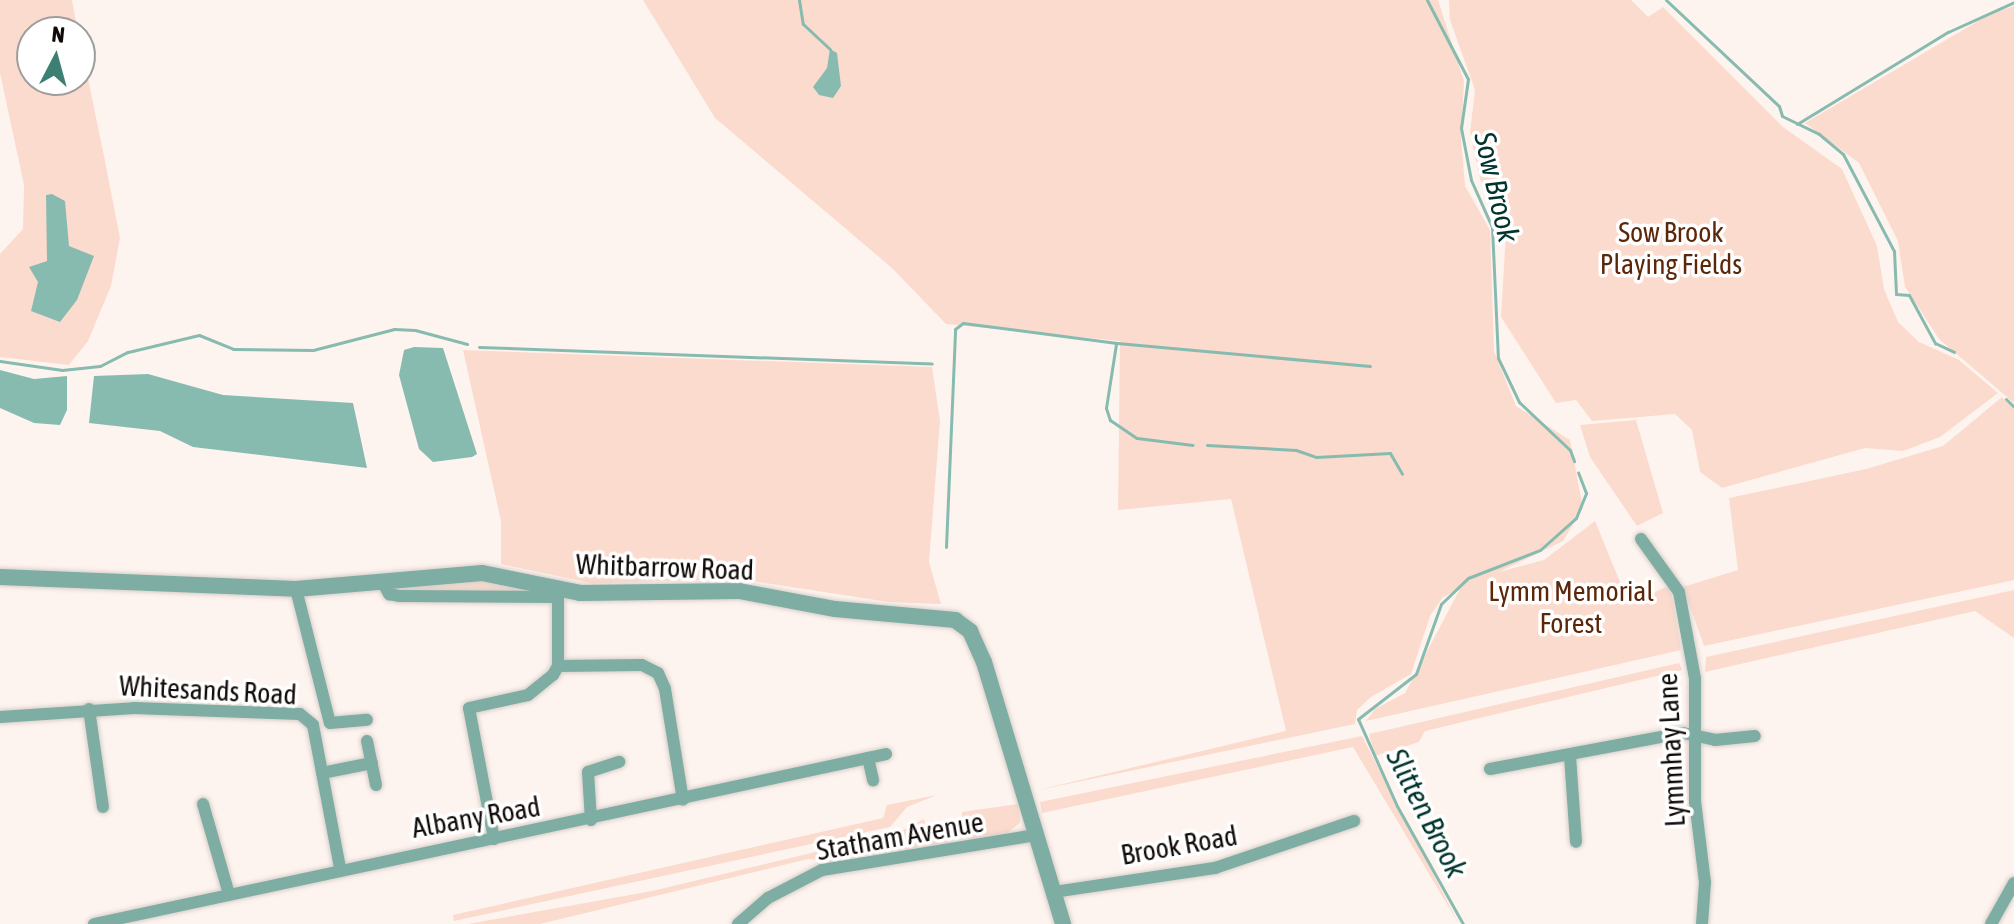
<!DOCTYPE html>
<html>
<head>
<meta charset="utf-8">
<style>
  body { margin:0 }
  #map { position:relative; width:2014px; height:924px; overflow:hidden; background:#fef4ef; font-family:"Asap Condensed",sans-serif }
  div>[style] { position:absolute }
  .green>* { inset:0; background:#fbdbcd }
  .water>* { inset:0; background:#87bbb0 }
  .stream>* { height:3px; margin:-1.5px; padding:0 1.5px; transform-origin:1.5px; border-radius:1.5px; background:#87bbb0 }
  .roads { filter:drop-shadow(0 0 2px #d8cfca) drop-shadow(0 0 2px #d8cfca) }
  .minor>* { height:12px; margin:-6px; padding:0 6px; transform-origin:6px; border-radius:6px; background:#7eada3 }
  .tertiary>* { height:16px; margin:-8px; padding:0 8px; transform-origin:8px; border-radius:8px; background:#7eada3 }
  span { translate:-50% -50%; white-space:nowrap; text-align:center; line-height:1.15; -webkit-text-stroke:7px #fff; paint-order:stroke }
  .park-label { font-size:28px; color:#5c2709 }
  .street-label { font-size:28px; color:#100a08 }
  .water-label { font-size:30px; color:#01342c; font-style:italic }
  .north { position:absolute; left:16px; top:16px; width:80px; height:80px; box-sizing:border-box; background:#fff; border:2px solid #9f9d9c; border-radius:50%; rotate:6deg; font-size:22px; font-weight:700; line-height:32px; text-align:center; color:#100a08 }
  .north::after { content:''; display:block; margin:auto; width:28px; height:36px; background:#3d8073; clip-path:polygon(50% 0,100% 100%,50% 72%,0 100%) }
</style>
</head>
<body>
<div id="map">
  <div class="green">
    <div style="clip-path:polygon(0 0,72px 0,78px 32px,32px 32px,32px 80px,80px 80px,80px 40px,105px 161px,120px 238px,111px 286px,88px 341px,69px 365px,0 357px,0 254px,23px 229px,24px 185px,0 73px)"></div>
    <div style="clip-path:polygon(643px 0,1438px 0,1464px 81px,1461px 138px,1465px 186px,1490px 230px,1494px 351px,1516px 406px,1570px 440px,1583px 508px,1563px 541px,1499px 572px,1544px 560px,1595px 521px,1629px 604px,1670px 585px,1681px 650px,1366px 721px,1375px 709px,1405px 693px,1460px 589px,1443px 597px,1430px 616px,1411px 674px,1371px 697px,1357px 710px,1355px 724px,1034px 791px,1286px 731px,1231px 499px,1118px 510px,1120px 341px,946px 324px,892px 268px,715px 118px)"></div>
    <div style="clip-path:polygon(1449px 0,1631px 0,1648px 17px,1663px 7px,1783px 127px,1842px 169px,1877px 246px,1884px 289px,1898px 322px,1919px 342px,1959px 360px,1998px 393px,1940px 437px,1903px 451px,1865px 448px,1722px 488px,1700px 472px,1692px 430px,1675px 414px,1592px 421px,1576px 400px,1556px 403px,1501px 317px,1506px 232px,1480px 179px,1470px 132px,1475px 90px,1450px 20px)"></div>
    <div style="clip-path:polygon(2014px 6px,2014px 403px,1939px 339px,1905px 287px,1898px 241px,1859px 163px,1805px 123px,1990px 14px)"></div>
    <div style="clip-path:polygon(463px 350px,932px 367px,940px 421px,929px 562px,941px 604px,889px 602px,739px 579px,591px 583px,501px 564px,501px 521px)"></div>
    <div style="clip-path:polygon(2002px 397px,2014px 409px,2014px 580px,1704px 646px,1683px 587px,1738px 570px,1729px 498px,1866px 469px,1943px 446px)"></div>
    <div style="clip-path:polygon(1636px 420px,1663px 513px,1637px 526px,1590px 457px,1580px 425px)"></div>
    <div style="clip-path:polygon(482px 573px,557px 597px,386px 590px)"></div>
    <div style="clip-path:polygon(2014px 590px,2014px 638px,1975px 611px,1705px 672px,1706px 657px)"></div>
    <div style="clip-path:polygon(1679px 663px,1682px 670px,1425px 731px,1419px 742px,1375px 756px,1369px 734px)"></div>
    <div style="clip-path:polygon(1362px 736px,1459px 924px,1353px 747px,1042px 813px,1040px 802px)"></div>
    <div style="clip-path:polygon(937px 795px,907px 807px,890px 827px,454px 921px,453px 915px,883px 818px,887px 805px)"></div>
    <div style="clip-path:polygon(1018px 804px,1020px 823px,1007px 833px,970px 840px,961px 834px,962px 812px)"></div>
    <div style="clip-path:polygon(924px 819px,928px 836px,949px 831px,952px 842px,834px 861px,808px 859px,540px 924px,468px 924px,652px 891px,899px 832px)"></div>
  </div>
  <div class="water">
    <div style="clip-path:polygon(830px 49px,837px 53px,841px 86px,833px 98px,819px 95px,813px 87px,827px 68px)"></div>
    <div style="clip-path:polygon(52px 194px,65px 201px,69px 246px,94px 256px,77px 300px,60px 322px,31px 311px,38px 282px,29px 267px,47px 261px,46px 195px)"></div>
    <div style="clip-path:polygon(414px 347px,443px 348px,477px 454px,472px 457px,433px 462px,419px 449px,399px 375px,404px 350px)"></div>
    <div style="clip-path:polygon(0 370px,34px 379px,67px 376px,67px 410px,60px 425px,34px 423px,0 408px)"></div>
    <div style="clip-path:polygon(148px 374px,223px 395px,353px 403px,367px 468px,193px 447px,160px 431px,89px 423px,94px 376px)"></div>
  </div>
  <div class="stream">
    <div style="left:799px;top:0;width:24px;rotate:81deg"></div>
    <div style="left:803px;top:24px;width:37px;rotate:43deg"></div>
    <div style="left:1427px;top:0;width:89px;rotate:62.6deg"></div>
    <div style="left:1468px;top:79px;width:49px;rotate:98.1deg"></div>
    <div style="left:1461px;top:128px;width:53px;rotate:79.1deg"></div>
    <div style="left:1471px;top:180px;width:51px;rotate:65.9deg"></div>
    <div style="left:1492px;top:227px;width:131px;rotate:87.4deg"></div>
    <div style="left:1498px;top:358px;width:49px;rotate:64.5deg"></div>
    <div style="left:1519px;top:402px;width:70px;rotate:43.3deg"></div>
    <div style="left:1570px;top:450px;width:12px;rotate:70deg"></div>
    <div style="left:1666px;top:0;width:155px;rotate:43.2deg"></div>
    <div style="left:1779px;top:106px;width:10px;rotate:73deg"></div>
    <div style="left:1782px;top:116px;width:41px;rotate:25.9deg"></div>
    <div style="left:1819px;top:134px;width:31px;rotate:40deg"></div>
    <div style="left:1843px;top:154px;width:110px;rotate:62.3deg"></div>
    <div style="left:1894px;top:251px;width:43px;rotate:87.3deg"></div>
    <div style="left:1896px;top:294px;width:13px;rotate:4deg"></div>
    <div style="left:1909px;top:295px;width:55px;rotate:61.6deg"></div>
    <div style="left:1935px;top:343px;width:21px;rotate:25deg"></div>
    <div style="left:1797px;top:124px;width:177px;rotate:-31.4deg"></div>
    <div style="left:1948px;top:32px;width:72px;rotate:-24.4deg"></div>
    <div style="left:1116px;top:344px;width:65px;rotate:98.9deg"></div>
    <div style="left:1106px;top:408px;width:13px;rotate:72deg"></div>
    <div style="left:1110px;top:420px;width:32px;rotate:34deg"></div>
    <div style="left:1137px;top:438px;width:56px;rotate:7.1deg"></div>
    <div style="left:479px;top:347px;width:453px;rotate:2.1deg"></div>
    <div style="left:0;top:361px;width:63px;rotate:8.3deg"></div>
    <div style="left:62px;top:370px;width:38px;rotate:-6deg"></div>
    <div style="left:100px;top:366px;width:31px;rotate:-27deg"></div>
    <div style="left:128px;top:352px;width:73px;rotate:-13.5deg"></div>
    <div style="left:199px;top:335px;width:37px;rotate:22deg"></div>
    <div style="left:233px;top:349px;width:80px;rotate:0.7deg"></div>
    <div style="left:313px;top:350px;width:84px;rotate:-14.5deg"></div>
    <div style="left:394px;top:329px;width:21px;rotate:3deg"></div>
    <div style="left:415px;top:330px;width:54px;rotate:15.1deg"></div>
    <div style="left:2006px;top:399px;width:11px;rotate:45deg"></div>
    <div style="left:1207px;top:445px;width:89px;rotate:3.2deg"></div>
    <div style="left:1296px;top:450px;width:21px;rotate:19deg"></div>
    <div style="left:1316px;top:457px;width:74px;rotate:-3.1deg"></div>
    <div style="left:1390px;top:453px;width:24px;rotate:60deg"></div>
    <div style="left:946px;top:547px;width:218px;rotate:-87.6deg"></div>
    <div style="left:955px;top:329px;width:10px;rotate:-37deg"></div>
    <div style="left:963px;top:323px;width:155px;rotate:7.4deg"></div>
    <div style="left:1117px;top:343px;width:254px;rotate:5.2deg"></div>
    <div style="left:1463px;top:924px;width:135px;rotate:-119.2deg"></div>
    <div style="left:1397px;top:806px;width:95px;rotate:-114.1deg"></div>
    <div style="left:1358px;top:719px;width:73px;rotate:-37.8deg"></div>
    <div style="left:1416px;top:674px;width:74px;rotate:-70.3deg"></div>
    <div style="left:1441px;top:604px;width:37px;rotate:-44deg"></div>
    <div style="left:1468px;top:578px;width:77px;rotate:-21.3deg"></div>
    <div style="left:1540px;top:550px;width:48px;rotate:-41.6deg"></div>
    <div style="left:1576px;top:518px;width:27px;rotate:-68deg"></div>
    <div style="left:1586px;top:493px;width:22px;rotate:-111deg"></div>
  </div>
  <div class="roads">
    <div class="minor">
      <div style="left:1641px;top:539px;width:65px;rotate:54.4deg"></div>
      <div style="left:1679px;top:592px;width:87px;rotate:79.5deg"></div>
      <div style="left:1695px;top:678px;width:123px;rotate:90deg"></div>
      <div style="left:1695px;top:801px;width:82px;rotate:83deg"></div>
      <div style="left:1705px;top:882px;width:42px;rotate:94.1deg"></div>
      <div style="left:383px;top:583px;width:13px;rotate:61deg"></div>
      <div style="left:389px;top:594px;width:10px;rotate:11deg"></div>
      <div style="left:399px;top:596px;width:158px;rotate:0.4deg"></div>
      <div style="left:296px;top:589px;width:138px;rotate:75.8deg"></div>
      <div style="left:330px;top:723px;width:37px;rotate:-5deg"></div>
      <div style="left:558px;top:666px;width:84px;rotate:-0.7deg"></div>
      <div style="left:642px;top:665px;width:18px;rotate:27deg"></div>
      <div style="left:658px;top:673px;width:17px;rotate:66deg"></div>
      <div style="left:665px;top:689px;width:112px;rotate:80.8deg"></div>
      <div style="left:89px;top:709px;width:99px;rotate:81.9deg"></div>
      <div style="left:0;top:717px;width:134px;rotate:-3.8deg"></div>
      <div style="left:134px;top:708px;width:166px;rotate:2.1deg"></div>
      <div style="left:300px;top:714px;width:17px;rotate:40deg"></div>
      <div style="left:313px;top:725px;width:146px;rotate:79.3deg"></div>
      <div style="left:367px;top:741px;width:45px;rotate:78.4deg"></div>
      <div style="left:1570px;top:756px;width:86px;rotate:86deg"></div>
      <div style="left:868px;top:758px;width:23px;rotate:77deg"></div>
      <div style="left:1490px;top:769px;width:196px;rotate:-10.6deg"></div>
      <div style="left:1683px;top:733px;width:33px;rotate:12deg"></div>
      <div style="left:1715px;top:740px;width:40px;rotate:-5.7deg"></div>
      <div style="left:322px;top:773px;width:51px;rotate:-11.3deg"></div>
      <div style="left:203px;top:804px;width:94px;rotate:73.9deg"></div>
      <div style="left:591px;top:820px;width:48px;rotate:-93.6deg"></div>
      <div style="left:588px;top:772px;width:33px;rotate:-18deg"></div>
      <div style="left:494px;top:839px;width:133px;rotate:-100.8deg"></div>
      <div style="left:469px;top:708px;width:60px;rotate:-12.4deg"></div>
      <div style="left:528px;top:695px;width:32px;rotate:-39deg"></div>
      <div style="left:553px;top:675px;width:10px;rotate:-61deg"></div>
      <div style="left:558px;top:666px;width:77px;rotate:-90deg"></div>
      <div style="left:1054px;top:892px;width:163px;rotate:-8.5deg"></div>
      <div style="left:1215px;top:868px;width:147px;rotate:-18.7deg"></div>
      <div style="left:94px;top:924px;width:810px;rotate:-12.11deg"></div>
      <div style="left:738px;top:924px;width:40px;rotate:-41deg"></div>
      <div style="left:768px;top:898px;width:61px;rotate:-27.4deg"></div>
      <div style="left:822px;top:870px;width:217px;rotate:-9.3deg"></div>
      <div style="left:1991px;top:924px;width:47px;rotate:-60.7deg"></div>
    </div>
    <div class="tertiary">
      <div style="left:0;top:577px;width:296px;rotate:2.3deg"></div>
      <div style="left:296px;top:589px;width:187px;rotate:-4.9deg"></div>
      <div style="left:482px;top:573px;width:100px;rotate:11.5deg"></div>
      <div style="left:580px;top:593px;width:159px;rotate:-0.7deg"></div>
      <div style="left:739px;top:591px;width:98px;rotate:10.6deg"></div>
      <div style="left:835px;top:609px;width:121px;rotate:5.2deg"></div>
      <div style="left:955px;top:620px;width:19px;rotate:36deg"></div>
      <div style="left:970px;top:631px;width:34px;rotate:66deg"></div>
      <div style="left:984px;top:662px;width:274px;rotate:73.2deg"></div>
    </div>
  </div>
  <div class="park-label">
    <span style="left:1671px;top:248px">Sow Brook<br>Playing Fields</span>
    <span style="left:1571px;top:607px">Lymm Memorial<br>Forest</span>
  </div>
  <div class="street-label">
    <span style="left:665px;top:567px;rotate:2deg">Whitbarrow Road</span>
    <span style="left:208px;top:690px;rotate:3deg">Whitesands Road</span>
    <span style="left:1671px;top:750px;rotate:-93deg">Lymmhay Lane</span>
    <span style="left:476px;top:817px;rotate:-10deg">Albany Road</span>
    <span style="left:900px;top:836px;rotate:-10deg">Statham Avenue</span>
    <span style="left:1179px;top:845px;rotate:-10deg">Brook Road</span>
  </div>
  <div class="water-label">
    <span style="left:1497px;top:187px;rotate:77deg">Sow Brook</span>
    <span style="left:1427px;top:813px;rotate:63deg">Slitten Brook</span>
  </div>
  <div class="north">N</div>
</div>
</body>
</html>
